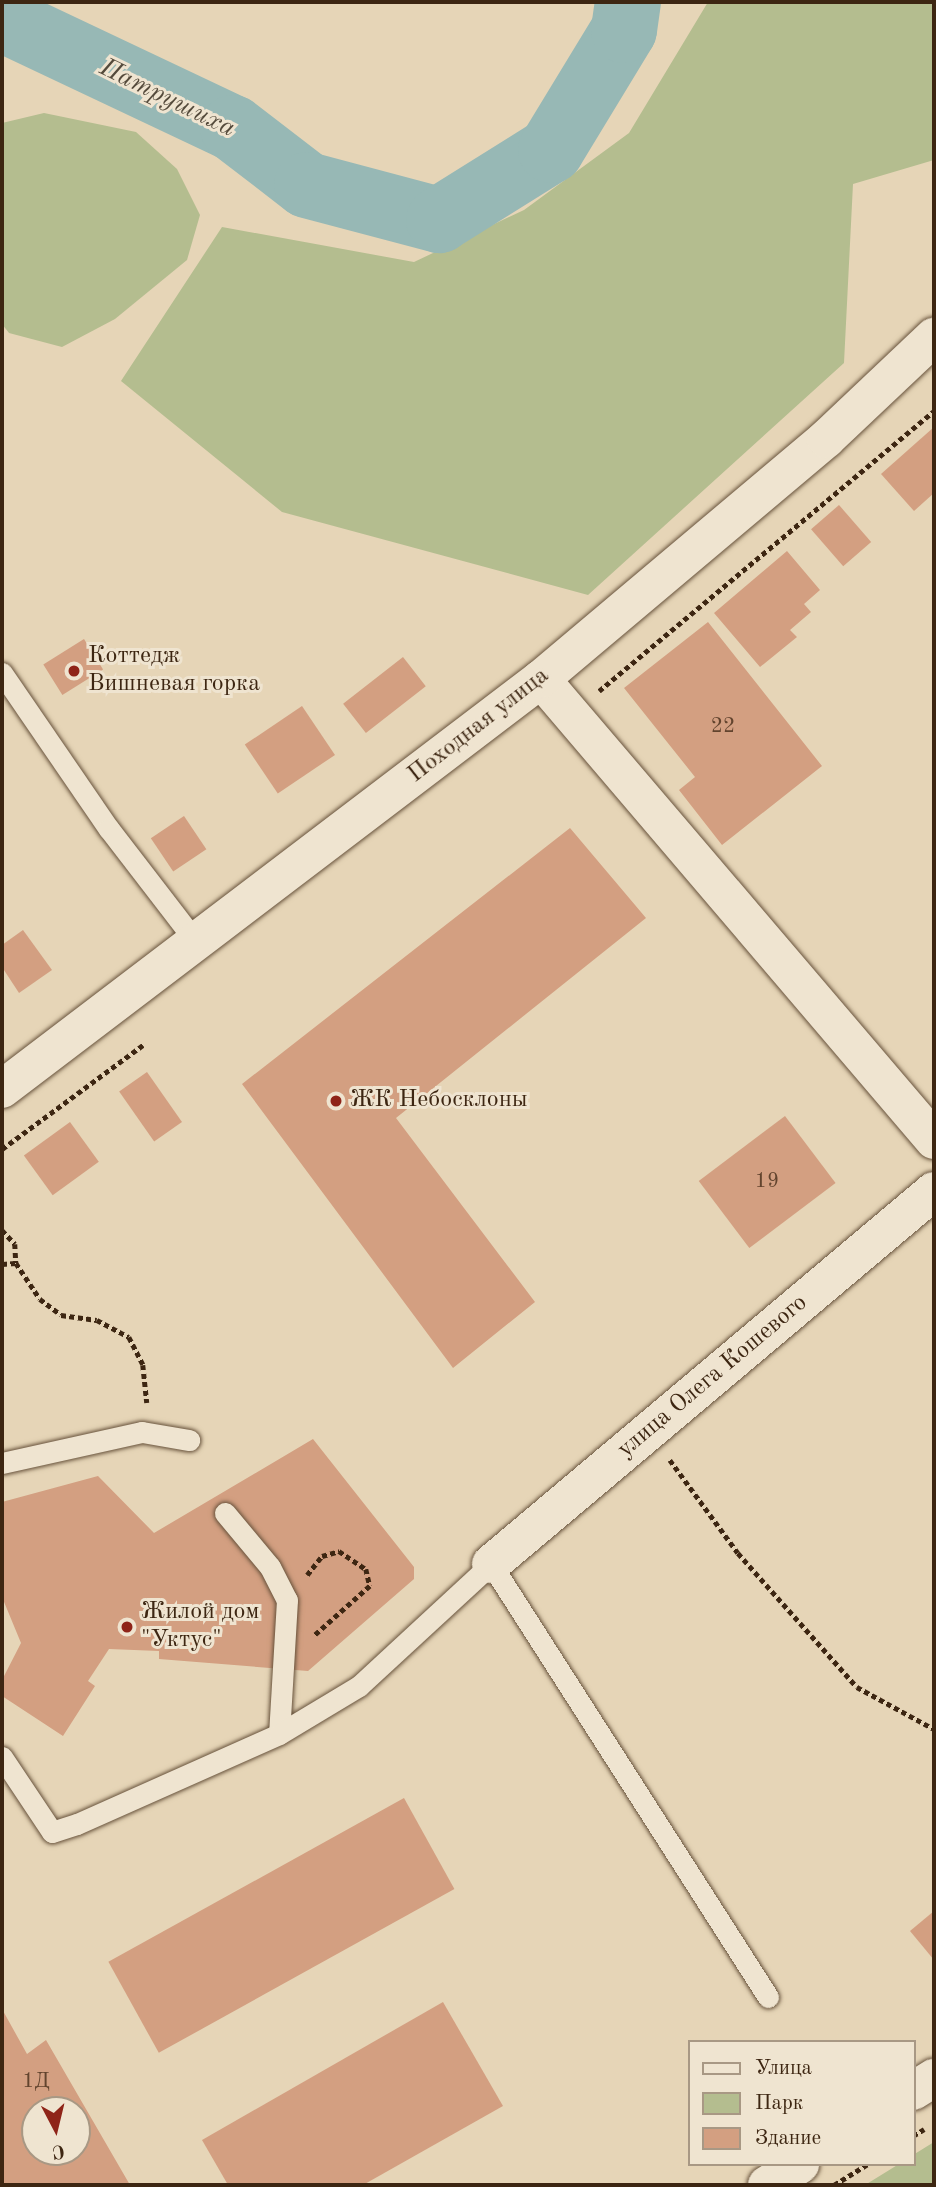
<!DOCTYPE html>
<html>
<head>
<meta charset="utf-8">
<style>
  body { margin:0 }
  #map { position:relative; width:936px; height:2187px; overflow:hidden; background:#e6d5b7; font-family:"Old Standard TT",serif }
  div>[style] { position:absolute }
  .green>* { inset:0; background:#b4bd8f }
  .river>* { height:66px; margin:-33px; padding:0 33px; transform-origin:33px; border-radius:33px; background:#97b8b5 }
  .building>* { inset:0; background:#d39f81; transform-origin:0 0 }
  .path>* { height:4.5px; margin-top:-2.25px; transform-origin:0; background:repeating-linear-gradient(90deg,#3d2612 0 5px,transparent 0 8.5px) }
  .roads { filter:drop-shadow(0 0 2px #67523b) drop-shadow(0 0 2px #67523b) }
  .lane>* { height:21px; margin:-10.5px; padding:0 10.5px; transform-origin:10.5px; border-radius:10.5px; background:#efe4d0 }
  .street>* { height:38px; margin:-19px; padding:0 19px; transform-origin:19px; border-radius:19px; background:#efe4d0 }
  .secondary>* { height:38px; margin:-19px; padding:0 19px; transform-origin:19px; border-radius:19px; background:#efe4d0 }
  .dots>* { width:19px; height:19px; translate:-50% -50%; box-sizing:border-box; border:4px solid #efe4d0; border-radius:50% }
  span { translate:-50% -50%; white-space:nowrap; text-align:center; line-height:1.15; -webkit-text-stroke:6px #efe4d0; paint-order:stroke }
  .number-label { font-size:21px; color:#62442e }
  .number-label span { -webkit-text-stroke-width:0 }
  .poi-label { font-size:24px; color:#3d2612 }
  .left { translate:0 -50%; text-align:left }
  .street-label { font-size:24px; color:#3d2612 }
  .water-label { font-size:26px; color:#544a3b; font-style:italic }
  .frame { position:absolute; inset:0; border:4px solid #3d2612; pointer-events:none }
  .legend { position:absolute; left:688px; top:2040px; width:228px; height:126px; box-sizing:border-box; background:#efe4d0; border:2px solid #a89884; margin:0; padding:9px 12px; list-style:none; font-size:21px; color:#3d2612 }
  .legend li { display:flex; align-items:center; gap:14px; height:35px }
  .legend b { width:35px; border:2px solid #a89884 }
  .north { position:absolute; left:21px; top:2096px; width:70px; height:70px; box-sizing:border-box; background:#efe4d0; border:2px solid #a89884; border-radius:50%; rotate:173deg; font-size:19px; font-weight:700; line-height:28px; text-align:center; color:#3d2612 }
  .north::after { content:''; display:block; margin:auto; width:24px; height:32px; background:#8f2418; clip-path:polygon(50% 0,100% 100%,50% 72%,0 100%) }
</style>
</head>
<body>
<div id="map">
  <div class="green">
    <div style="clip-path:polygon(708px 2px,934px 2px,934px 160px,853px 184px,844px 363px,588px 595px,282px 512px,121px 381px,222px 227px,414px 262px,524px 210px,629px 133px)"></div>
    <div style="clip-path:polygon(44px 113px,136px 132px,177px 169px,200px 215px,187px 260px,115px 319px,62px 347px,9px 333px,2px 324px,2px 123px)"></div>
    <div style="clip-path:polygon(934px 2142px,934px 2185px,865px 2185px,899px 2164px,913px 2164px,913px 2155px)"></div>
  </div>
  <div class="river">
    <div style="left:2px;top:19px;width:255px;rotate:25.3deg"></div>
    <div style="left:233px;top:128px;width:93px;rotate:37.6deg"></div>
    <div style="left:307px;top:185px;width:137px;rotate:14.9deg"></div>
    <div style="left:439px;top:220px;width:132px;rotate:-32deg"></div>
    <div style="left:551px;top:150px;width:140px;rotate:-58.7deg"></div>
    <div style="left:624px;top:30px;width:28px;rotate:-82deg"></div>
  </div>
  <div class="building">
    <div style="clip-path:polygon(934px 427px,934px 493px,914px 511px,881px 474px)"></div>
    <div style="left:839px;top:505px;width:49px;height:37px;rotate:49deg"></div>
    <div style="clip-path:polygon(787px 551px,820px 590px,804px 604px,811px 612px,790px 630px,797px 637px,760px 667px,714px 613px)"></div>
    <div style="clip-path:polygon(708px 622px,822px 766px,722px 845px,679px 790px,695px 777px,624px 688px)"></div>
    <div style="left:84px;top:639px;width:36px;height:48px;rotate:58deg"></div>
    <div style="left:403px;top:657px;width:37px;height:76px;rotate:52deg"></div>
    <div style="left:302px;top:706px;width:59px;height:69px;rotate:56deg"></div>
    <div style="left:184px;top:816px;width:40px;height:40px;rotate:56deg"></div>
    <div style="clip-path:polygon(570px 828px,646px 918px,396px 1118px,535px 1302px,453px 1368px,242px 1084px)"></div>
    <div style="clip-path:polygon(23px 930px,52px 970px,19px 993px,2px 967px,2px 945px)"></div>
    <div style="left:147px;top:1072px;width:61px;height:34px;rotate:55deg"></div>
    <div style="left:785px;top:1116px;width:84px;height:108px;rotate:53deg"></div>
    <div style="left:70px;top:1122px;width:49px;height:57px;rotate:54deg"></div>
    <div style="clip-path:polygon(313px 1439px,414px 1567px,414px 1579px,308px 1671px,159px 1659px,159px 1651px,109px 1649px,88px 1681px,95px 1686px,63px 1736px,2px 1696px,2px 1680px,21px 1643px,2px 1597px,2px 1502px,98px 1476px,154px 1533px)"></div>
    <div style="left:404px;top:1798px;width:104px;height:338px;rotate:61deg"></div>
    <div style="clip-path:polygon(934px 1911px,934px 1960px,910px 1931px)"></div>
    <div style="clip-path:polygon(443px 2002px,503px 2106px,363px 2185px,228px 2185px,202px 2140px)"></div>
    <div style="clip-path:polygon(evenodd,2px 2009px,27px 2054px,46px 2040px,130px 2185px,2px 2185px,2px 2009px,35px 2110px,77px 2110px,77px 2152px,35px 2152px,35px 2110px)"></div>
  </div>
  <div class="path">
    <div style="left:599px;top:691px;width:437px;rotate:-39.9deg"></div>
    <div style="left:2px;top:1149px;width:175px;rotate:-36.4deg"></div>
    <div style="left:2px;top:1230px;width:19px;rotate:47deg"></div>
    <div style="left:15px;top:1244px;width:19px;rotate:87deg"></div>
    <div style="left:2px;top:1264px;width:14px;rotate:-4deg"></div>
    <div style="left:16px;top:1263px;width:43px;rotate:56.3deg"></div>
    <div style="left:40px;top:1299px;width:26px;rotate:37deg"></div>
    <div style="left:61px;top:1315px;width:36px;rotate:8deg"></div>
    <div style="left:97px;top:1320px;width:36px;rotate:28deg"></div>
    <div style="left:129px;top:1337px;width:31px;rotate:63deg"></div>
    <div style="left:143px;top:1365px;width:38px;rotate:84deg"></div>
    <div style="left:670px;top:1460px;width:115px;rotate:53.8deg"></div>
    <div style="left:738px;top:1553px;width:179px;rotate:48.4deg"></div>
    <div style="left:857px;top:1687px;width:88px;rotate:28.6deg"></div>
    <div style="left:307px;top:1575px;width:24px;rotate:-52deg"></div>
    <div style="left:322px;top:1556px;width:18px;rotate:-16deg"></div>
    <div style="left:339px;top:1551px;width:32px;rotate:34deg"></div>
    <div style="left:366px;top:1569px;width:17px;rotate:77deg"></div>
    <div style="left:370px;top:1586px;width:74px;rotate:138.3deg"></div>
    <div style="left:913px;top:2136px;width:13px;rotate:-32deg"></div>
    <div style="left:834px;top:2185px;width:40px;rotate:-32deg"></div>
  </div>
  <div class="roads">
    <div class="lane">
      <div style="left:2px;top:673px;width:189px;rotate:55.6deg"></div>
      <div style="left:109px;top:829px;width:143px;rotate:52.4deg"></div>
      <div style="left:2px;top:1463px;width:143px;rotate:-12.5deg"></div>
      <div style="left:142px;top:1432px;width:48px;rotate:9.7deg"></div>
      <div style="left:225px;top:1513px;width:70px;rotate:50.2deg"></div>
      <div style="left:270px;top:1567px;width:37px;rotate:63deg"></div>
      <div style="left:287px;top:1600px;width:134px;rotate:93.4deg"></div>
      <div style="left:2px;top:1757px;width:90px;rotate:56.3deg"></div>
      <div style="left:52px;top:1832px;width:26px;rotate:-18deg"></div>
      <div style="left:77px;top:1824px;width:221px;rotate:-24deg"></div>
      <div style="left:279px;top:1734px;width:93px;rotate:-31deg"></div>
      <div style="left:359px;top:1686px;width:180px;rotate:-42.7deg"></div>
      <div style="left:491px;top:1564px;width:514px;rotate:57.39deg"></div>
    </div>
    <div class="street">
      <div style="left:541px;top:679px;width:606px;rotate:49.55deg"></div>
      <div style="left:491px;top:1564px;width:579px;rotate:-40.1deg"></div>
      <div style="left:913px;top:2091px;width:25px;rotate:-32deg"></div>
      <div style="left:767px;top:2185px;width:39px;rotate:-32deg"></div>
    </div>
    <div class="secondary">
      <div style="left:2px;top:1089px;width:677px;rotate:-37.26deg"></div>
      <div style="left:541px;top:679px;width:373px;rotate:-40.1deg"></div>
      <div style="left:826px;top:439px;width:149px;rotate:-43.4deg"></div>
    </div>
  </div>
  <div class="dots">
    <div style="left:74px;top:671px;background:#8f2418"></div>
    <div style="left:336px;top:1101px;background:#8f2418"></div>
    <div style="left:127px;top:1627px;background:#8f2418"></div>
  </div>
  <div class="number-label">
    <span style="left:723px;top:727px">22</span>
    <span style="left:767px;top:1182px">19</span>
    <span style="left:36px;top:2082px">1Д</span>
  </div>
  <div class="poi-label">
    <span class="left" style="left:88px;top:671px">Коттедж<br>Вишневая горка</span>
    <span class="left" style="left:350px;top:1101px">ЖК Небосклоны</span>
    <span class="left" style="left:141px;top:1627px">Жилой дом<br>"Уктус"</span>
  </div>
  <div class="street-label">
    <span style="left:479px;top:726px;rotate:-38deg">Походная улица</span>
    <span style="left:713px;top:1377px;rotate:-40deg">улица Олега Кошевого</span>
  </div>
  <div class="water-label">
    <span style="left:167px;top:99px;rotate:26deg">Патрушиха</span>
  </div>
  <div class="frame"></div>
  <ul class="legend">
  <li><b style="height:9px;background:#efe4d0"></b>Улица</li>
  <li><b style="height:19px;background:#b4bd8f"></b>Парк</li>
  <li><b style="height:19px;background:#d39f81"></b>Здание</li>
  </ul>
  <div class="north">С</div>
</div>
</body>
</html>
